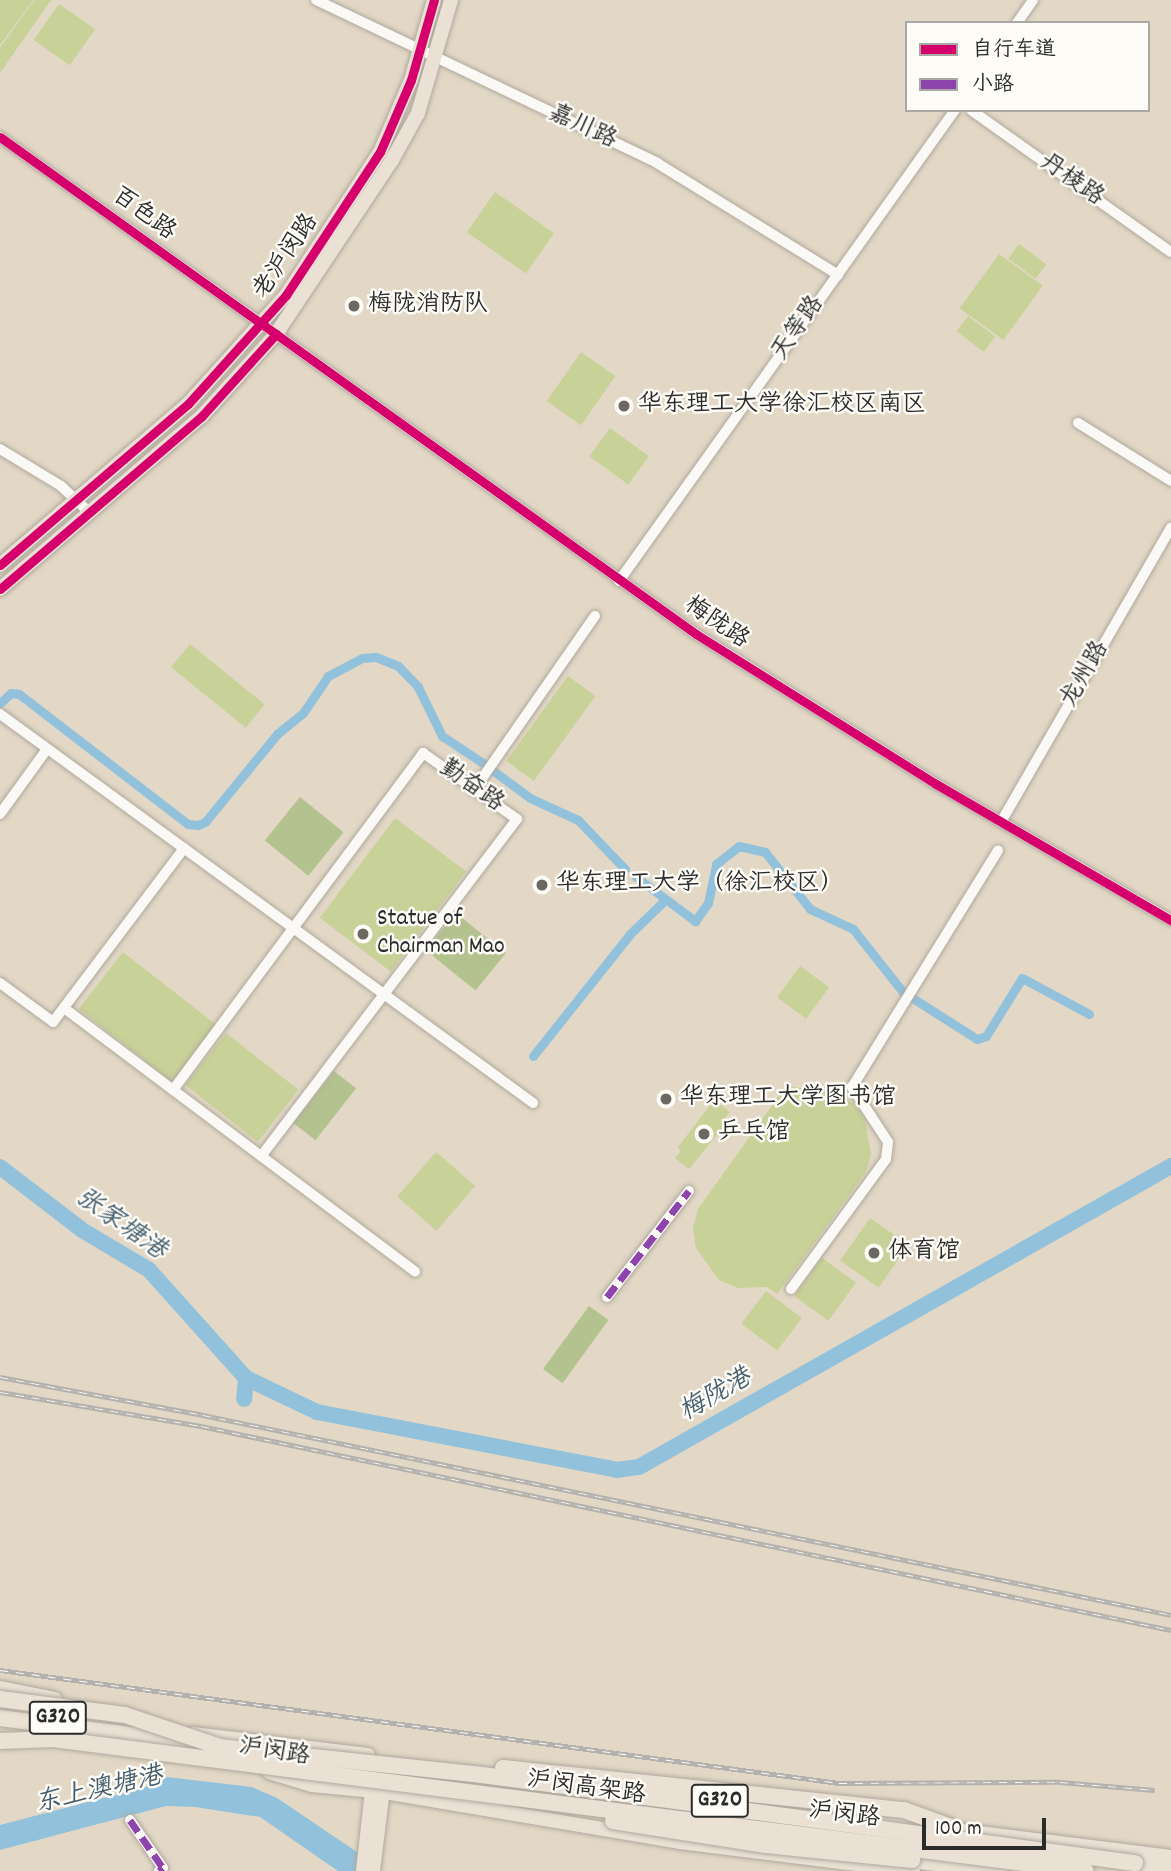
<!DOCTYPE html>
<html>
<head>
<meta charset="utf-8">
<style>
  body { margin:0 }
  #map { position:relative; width:1171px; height:1871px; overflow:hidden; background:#e3d8c6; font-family:Dekko,"LXGW WenKai TC",sans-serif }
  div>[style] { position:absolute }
  .green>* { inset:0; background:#c8d197; transform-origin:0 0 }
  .forest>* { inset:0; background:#b4c290; transform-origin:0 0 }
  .water>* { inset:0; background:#92c1dc }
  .canal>* { height:9px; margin:-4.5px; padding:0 4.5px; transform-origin:4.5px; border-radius:4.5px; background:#92c1dc }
  .river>* { height:16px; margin:-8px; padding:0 8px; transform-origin:8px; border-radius:8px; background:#92c1dc }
  .roads { filter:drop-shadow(0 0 2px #afa89d) drop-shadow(0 0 2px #afa89d) }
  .minor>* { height:10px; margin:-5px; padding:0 5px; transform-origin:5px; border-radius:5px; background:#fbf9f6 }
  .major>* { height:14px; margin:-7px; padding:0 7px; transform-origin:7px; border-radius:7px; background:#eae0d4 }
  .highway>* { height:16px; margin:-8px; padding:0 8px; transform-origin:8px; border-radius:8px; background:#eae0d4 }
  .rail>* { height:5px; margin-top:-2.5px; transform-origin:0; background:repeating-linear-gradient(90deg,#fdfcf7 0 8px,#b3b1ae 0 16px); box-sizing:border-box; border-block:2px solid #b3b1ae }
  .bridges { filter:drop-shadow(0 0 2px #afa89d) drop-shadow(0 0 2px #afa89d) }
  .highway-bridge>* { height:16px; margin:-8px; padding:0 8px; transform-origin:8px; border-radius:8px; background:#eae0d4 }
  .quiet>* { height:7px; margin-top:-3.5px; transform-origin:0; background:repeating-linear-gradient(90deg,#8e44ad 0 14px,transparent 0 21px) }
  .cycleway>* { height:9px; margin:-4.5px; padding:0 4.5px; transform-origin:4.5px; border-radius:4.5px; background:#d6006c }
  .dots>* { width:19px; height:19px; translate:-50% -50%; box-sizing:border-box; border:4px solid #fdfcf7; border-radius:50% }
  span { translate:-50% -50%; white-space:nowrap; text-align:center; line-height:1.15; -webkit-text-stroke:5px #fdfcf7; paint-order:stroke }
  .shield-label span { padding:2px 5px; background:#fdfcf7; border:2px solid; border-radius:5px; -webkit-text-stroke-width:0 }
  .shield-label { font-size:23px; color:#2b2b2b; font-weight:700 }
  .street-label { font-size:24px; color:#2b2b2b }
  .poi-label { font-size:24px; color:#2b2b2b }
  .left { translate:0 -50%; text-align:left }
  .water-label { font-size:26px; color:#435c6c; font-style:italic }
  .legend { position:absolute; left:905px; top:21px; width:245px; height:91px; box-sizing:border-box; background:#fdfcf7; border:2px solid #a9a8a5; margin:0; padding:9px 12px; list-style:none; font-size:21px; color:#2b2b2b }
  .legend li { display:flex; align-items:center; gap:14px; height:35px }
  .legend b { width:35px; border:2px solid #a9a8a5 }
  .scale { position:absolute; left:922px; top:1818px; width:124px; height:32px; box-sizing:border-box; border:4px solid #2b2b2b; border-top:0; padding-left:9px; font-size:21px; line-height:24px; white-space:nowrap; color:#2b2b2b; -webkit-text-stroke:5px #fdfcf7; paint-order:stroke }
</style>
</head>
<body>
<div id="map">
  <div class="green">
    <div style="clip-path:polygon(0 0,33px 0,0 45px)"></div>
    <div style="clip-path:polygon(34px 0,51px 0,0 73px,0 48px)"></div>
    <div style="left:59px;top:4px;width:44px;height:44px;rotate:35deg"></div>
    <div style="left:495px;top:192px;width:72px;height:49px;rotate:35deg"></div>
    <div style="left:1019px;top:244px;width:34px;height:18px;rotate:37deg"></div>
    <div style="left:999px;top:254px;width:54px;height:67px;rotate:36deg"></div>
    <div style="left:968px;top:316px;width:34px;height:19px;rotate:37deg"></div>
    <div style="left:581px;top:352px;width:42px;height:60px;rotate:35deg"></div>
    <div style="left:610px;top:428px;width:48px;height:35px;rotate:36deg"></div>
    <div style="left:190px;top:644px;width:96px;height:30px;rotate:39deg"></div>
    <div style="left:568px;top:676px;width:34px;height:105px;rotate:36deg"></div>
    <div style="left:395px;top:818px;width:89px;height:125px;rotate:37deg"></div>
    <div style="left:123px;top:952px;width:118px;height:72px;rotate:38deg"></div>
    <div style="left:800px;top:966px;width:36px;height:39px;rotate:36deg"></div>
    <div style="left:226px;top:1033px;width:92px;height:66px;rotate:38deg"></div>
    <div style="clip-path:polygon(786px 1086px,839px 1093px,854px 1104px,865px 1119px,871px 1155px,866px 1172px,777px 1294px,767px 1287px,738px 1288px,719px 1280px,696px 1248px,693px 1228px,698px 1209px)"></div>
    <div style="clip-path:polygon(718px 1103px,730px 1112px,725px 1118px,728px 1121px,689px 1169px,675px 1158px,681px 1151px,678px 1147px,711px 1104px,714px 1108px)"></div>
    <div style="left:436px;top:1152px;width:52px;height:59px;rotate:41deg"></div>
    <div style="left:870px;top:1218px;width:47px;height:52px;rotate:35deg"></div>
    <div style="left:822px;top:1258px;width:42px;height:47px;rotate:36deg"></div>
    <div style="left:766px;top:1291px;width:45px;height:41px;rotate:37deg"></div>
  </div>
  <div class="forest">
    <div style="left:300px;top:797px;width:56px;height:56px;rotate:39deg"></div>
    <div style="left:456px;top:913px;width:64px;height:48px;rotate:39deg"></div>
    <div style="left:334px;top:1071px;width:28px;height:66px;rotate:38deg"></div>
    <div style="left:589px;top:1306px;width:24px;height:78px;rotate:36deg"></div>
  </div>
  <div class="water">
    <div style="clip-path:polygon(167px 1777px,252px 1787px,277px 1798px,360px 1854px,375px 1871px,338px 1871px,260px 1817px,195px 1807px,166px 1806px,0 1850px,0 1825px,153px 1785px)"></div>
  </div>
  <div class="canal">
    <div style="left:0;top:703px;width:15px;rotate:-42deg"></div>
    <div style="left:11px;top:693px;width:8px;rotate:7deg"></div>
    <div style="left:19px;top:694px;width:213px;rotate:37.6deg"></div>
    <div style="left:188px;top:824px;width:10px;rotate:6deg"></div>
    <div style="left:198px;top:825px;width:8px;rotate:-23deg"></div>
    <div style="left:205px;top:822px;width:114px;rotate:-50.7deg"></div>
    <div style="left:277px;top:734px;width:33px;rotate:-39deg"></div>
    <div style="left:303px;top:713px;width:45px;rotate:-56deg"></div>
    <div style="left:328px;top:676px;width:38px;rotate:-28deg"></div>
    <div style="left:362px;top:658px;width:14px;rotate:-4deg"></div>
    <div style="left:376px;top:657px;width:24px;rotate:22deg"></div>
    <div style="left:398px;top:666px;width:29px;rotate:46deg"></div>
    <div style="left:418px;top:687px;width:55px;rotate:63.9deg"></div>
    <div style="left:442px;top:736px;width:49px;rotate:33.4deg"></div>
    <div style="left:495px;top:772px;width:44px;rotate:36.6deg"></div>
    <div style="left:530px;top:798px;width:53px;rotate:24.6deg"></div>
    <div style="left:578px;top:820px;width:68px;rotate:46.2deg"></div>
    <div style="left:636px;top:877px;width:74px;rotate:36.7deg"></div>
    <div style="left:695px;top:921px;width:22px;rotate:-54deg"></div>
    <div style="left:708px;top:903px;width:40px;rotate:-78deg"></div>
    <div style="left:716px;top:864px;width:29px;rotate:-38deg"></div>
    <div style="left:739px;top:846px;width:27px;rotate:13deg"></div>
    <div style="left:765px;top:852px;width:73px;rotate:51.7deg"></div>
    <div style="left:810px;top:909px;width:47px;rotate:24.9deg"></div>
    <div style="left:853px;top:929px;width:80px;rotate:51.6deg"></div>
    <div style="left:914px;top:999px;width:75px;rotate:32.4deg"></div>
    <div style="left:977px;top:1039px;width:9px;rotate:-18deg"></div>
    <div style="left:986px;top:1036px;width:68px;rotate:-58.2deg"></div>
    <div style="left:1022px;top:978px;width:76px;rotate:28.2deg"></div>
    <div style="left:533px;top:1056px;width:156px;rotate:-51.5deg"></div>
    <div style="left:630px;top:934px;width:49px;rotate:-44.2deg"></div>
  </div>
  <div class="river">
    <div style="left:0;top:1167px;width:103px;rotate:37.5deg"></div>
    <div style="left:82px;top:1230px;width:78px;rotate:30.8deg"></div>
    <div style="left:149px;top:1270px;width:145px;rotate:48.1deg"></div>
    <div style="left:246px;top:1378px;width:21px;rotate:95deg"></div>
    <div style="left:246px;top:1378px;width:79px;rotate:25.6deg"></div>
    <div style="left:317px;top:1412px;width:306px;rotate:10.9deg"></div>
    <div style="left:617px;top:1470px;width:22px;rotate:-8deg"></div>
    <div style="left:639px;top:1467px;width:611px;rotate:-29.5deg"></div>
  </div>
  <div class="roads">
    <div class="minor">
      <div style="left:316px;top:0;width:378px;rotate:25.5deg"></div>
      <div style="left:657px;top:163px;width:213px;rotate:31.7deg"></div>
      <div style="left:1017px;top:23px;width:28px;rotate:-55deg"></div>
      <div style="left:971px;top:110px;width:245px;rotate:35.4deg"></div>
      <div style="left:0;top:137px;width:855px;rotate:35.53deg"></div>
      <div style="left:696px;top:634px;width:283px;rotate:32deg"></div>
      <div style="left:936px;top:784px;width:272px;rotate:30.1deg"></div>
      <div style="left:1078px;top:423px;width:110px;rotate:31.9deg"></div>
      <div style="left:0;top:449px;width:71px;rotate:31.2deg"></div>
      <div style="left:61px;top:486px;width:37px;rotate:43deg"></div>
      <div style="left:619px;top:581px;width:579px;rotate:-54.5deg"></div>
      <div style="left:0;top:714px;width:660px;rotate:36.12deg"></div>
      <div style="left:474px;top:790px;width:212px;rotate:-55.2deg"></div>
      <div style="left:0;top:814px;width:80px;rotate:-54.1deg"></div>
      <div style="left:1001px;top:822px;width:340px;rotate:-60deg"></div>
      <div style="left:0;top:983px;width:66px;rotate:36.3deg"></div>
      <div style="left:53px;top:1022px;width:218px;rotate:-53deg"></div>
      <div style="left:64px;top:1008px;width:439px;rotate:36.9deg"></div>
      <div style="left:173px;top:1090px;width:420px;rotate:-53.4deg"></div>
      <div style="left:423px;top:753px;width:115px;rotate:35.1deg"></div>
      <div style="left:517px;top:819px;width:423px;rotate:127.2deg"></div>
      <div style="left:791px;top:1289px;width:161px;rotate:-53.8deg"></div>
      <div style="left:886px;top:1159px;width:17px;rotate:-83deg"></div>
      <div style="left:888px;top:1142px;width:66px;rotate:-123.2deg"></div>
      <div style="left:852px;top:1087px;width:278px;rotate:-58.3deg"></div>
      <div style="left:607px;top:1297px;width:134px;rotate:-52.3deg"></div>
      <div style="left:130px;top:1820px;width:58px;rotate:55.5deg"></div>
      <div style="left:163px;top:1868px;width:5px;rotate:143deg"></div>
    </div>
    <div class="major">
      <div style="left:0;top:565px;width:248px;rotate:-40.6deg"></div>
      <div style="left:188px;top:404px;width:147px;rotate:-48deg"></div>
      <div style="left:286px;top:295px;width:171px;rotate:-56.7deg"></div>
      <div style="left:380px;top:152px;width:78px;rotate:-66.7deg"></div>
      <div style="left:411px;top:80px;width:83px;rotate:-74deg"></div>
      <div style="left:0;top:589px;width:265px;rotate:-40.6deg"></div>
      <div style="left:201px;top:417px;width:112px;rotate:-47.9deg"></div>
      <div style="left:276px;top:334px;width:209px;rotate:-56.3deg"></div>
      <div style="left:392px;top:160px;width:54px;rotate:-61deg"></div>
      <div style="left:418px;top:113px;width:118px;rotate:-73.7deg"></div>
      <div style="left:0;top:1688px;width:56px;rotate:11.3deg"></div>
      <div style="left:193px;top:1734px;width:176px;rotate:6.8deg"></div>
      <div style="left:269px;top:1772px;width:45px;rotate:16.8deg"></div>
      <div style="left:312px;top:1785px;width:72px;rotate:5.6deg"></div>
      <div style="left:384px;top:1792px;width:300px;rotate:9.6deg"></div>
      <div style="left:680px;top:1842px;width:235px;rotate:7.1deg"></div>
      <div style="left:811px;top:1812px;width:363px;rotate:7.1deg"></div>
      <div style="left:363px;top:1871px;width:90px;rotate:-83.6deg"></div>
      <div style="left:373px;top:1871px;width:90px;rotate:-83deg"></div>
    </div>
    <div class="highway">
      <div style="left:0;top:1718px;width:202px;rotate:7.4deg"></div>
      <div style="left:912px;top:1860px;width:89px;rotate:7.1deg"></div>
      <div style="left:1135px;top:1863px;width:36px;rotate:8deg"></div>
    </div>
  </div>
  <div class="rail">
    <div style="left:0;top:1377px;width:207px;rotate:10.6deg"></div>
    <div style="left:203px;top:1415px;width:988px;rotate:11.67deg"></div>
    <div style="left:0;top:1392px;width:204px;rotate:9.6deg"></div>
    <div style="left:201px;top:1426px;width:991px;rotate:11.88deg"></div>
    <div style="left:0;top:1670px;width:847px;rotate:7.67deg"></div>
    <div style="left:839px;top:1783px;width:221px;rotate:-0.3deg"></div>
    <div style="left:1060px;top:1782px;width:95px;rotate:4.8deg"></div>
  </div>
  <div class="bridges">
    <div class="highway-bridge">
      <div style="left:0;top:1699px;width:126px;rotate:7.3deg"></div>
      <div style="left:125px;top:1715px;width:100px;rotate:18.6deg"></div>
      <div style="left:220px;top:1747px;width:263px;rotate:6.1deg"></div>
      <div style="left:482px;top:1775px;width:659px;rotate:7.68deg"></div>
      <div style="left:0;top:1741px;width:53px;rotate:-2.2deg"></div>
      <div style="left:53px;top:1739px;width:1041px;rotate:7.28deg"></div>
      <div style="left:503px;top:1768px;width:403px;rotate:6deg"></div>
      <div style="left:904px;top:1810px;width:50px;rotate:19.9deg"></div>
      <div style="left:613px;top:1821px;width:155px;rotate:8.9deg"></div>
      <div style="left:766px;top:1845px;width:147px;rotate:5.9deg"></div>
    </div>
  </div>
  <div class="quiet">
    <div style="left:607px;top:1297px;width:134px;rotate:-52.3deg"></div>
    <div style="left:130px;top:1820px;width:58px;rotate:55.5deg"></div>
    <div style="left:163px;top:1868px;width:5px;rotate:143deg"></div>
  </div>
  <div class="cycleway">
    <div style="left:0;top:137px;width:855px;rotate:35.53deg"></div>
    <div style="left:696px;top:634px;width:283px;rotate:32deg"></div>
    <div style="left:936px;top:784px;width:272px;rotate:30.1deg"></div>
    <div style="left:0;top:565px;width:248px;rotate:-40.6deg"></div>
    <div style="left:188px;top:404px;width:147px;rotate:-48deg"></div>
    <div style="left:286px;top:295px;width:171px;rotate:-56.7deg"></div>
    <div style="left:380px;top:152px;width:78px;rotate:-66.7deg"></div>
    <div style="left:411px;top:80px;width:83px;rotate:-74deg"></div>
    <div style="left:0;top:589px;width:265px;rotate:-40.6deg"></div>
    <div style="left:201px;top:417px;width:112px;rotate:-47.9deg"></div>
  </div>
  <div class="dots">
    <div style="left:354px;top:306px;background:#6b6861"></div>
    <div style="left:624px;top:406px;background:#6b6861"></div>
    <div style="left:542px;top:885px;background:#6b6861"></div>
    <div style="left:363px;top:934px;background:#6b6861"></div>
    <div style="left:666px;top:1099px;background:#6b6861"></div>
    <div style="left:704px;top:1134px;background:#6b6861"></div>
    <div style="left:874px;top:1253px;background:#6b6861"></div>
  </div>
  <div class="shield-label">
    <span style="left:58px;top:1718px">G320</span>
    <span style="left:720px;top:1801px">G320</span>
  </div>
  <div class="street-label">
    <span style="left:582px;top:128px;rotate:25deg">嘉川路</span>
    <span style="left:1071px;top:181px;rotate:35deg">丹棱路</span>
    <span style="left:143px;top:215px;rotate:36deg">百色路</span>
    <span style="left:287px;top:257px;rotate:-56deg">老沪闵路</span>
    <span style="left:799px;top:329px;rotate:-55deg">天等路</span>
    <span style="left:716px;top:624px;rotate:34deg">梅陇路</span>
    <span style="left:1086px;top:675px;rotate:-60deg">龙州路</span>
    <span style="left:471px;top:787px;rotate:35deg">勤奋路</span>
    <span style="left:274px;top:1753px;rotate:9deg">沪闵路</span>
    <span style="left:586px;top:1789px;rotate:8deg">沪闵高架路</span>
    <span style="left:844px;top:1816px;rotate:7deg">沪闵路</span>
  </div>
  <div class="poi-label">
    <span class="left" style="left:368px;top:306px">梅陇消防队</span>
    <span class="left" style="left:638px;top:406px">华东理工大学徐汇校区南区</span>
    <span class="left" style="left:556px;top:885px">华东理工大学（徐汇校区）</span>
    <span class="left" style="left:377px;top:934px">Statue of<br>Chairman Mao</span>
    <span class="left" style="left:680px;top:1099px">华东理工大学图书馆</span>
    <span class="left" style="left:718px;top:1134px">乒乓馆</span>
    <span class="left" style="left:888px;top:1253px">体育馆</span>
  </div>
  <div class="water-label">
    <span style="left:120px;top:1225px;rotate:35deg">张家塘港</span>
    <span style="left:716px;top:1396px;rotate:-30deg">梅陇港</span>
    <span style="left:99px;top:1791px;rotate:-13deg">东上澳塘港</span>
  </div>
  <ul class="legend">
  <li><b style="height:9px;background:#d6006c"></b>自行车道</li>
  <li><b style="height:9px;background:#8e44ad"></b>小路</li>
  </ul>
  <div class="scale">100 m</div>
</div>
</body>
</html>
